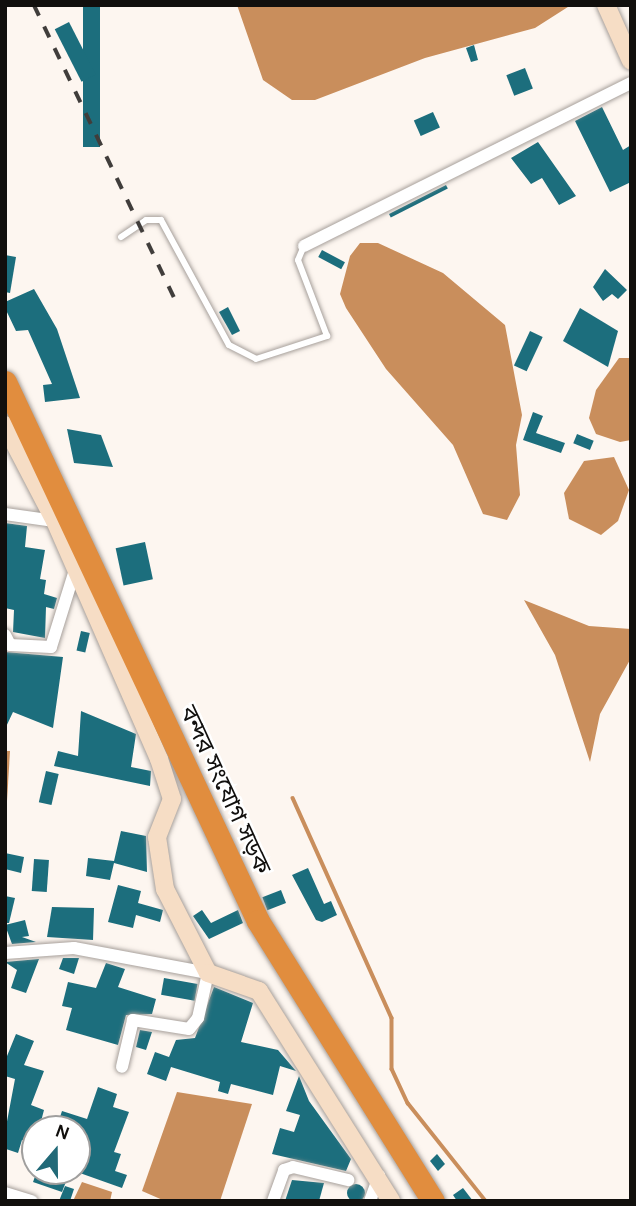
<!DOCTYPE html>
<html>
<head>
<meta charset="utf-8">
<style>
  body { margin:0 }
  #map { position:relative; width:636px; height:1206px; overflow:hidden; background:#fdf6f0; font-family:Karla,"Noto Sans Bengali",sans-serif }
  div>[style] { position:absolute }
  .water>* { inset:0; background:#c98e5c }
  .stream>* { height:3.5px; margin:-1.75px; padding:0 1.75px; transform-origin:1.75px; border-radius:1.75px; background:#c98e5c }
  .building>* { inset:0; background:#1c6e7d; transform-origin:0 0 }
  .round { border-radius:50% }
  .roads { filter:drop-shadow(0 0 2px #a7a09b) drop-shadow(0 0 2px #a7a09b) }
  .lane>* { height:6px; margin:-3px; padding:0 3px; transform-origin:3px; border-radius:3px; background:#fff }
  .street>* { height:12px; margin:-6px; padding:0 6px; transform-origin:6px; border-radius:6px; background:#fff }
  .secondary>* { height:18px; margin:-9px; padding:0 9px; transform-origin:9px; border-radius:9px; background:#f6ddc5 }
  .highway>* { height:23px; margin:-11.5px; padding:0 11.5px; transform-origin:11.5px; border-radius:11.5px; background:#e18d3e }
  .rail>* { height:3.5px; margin-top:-1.75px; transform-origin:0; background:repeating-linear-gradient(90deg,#403d3b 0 12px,transparent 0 24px) }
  span { translate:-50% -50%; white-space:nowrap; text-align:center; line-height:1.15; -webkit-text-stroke:5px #fff; paint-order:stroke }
  .street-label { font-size:24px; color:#110f0d }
  .frame { position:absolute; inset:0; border:7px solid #110f0d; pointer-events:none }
  .north { position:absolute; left:21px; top:1115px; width:70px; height:70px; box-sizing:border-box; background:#fff; border:2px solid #a09f9e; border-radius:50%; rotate:20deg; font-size:19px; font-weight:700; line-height:28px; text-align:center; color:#110f0d }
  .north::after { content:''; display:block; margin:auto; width:24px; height:32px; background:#226a78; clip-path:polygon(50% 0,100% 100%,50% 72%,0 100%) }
</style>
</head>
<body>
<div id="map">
  <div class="water">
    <div style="clip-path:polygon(237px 5px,571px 5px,535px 28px,425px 58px,315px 100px,292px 100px,263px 80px)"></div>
    <div style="clip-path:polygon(360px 243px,378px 243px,443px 273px,505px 325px,522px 415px,516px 445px,520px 495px,507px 520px,483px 514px,453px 445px,386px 369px,346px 308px,340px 294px,350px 256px)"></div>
    <div style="clip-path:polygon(619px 358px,631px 358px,631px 440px,620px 442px,596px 434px,589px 418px,596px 390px)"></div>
    <div style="clip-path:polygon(614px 457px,629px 490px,618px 521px,601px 535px,569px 519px,564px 493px,584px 461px)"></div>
    <div style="clip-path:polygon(524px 600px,589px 626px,631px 629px,631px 658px,600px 714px,590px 762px,555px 655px)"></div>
    <div style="clip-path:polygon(5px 751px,10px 751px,5px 835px)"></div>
    <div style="clip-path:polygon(177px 1092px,252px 1104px,220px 1201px,165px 1201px,142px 1191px)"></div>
    <div style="clip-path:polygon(82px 1182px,112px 1192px,110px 1201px,73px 1201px)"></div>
  </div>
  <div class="stream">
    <div style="left:293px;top:798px;width:241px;rotate:65.8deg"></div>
    <div style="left:392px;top:1018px;width:51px;rotate:90deg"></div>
    <div style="left:392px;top:1069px;width:38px;rotate:65deg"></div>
    <div style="left:408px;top:1103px;width:125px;rotate:51.5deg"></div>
  </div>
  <div class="building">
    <div style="left:83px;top:5px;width:17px;height:142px"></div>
    <div style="left:69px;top:22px;width:59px;height:16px;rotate:63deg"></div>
    <div style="clip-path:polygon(474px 45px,478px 60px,471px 62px,466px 48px)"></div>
    <div style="left:525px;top:68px;width:22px;height:20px;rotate:69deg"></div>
    <div style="clip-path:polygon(602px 107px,623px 150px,631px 145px,631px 182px,610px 192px,575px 121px)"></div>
    <div style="left:433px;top:112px;width:17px;height:21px;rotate:66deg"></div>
    <div style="clip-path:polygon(538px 142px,576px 196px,559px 205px,542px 178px,531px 184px,511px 158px)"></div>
    <div style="left:446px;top:185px;width:4px;height:64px;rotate:63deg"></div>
    <div style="left:322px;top:250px;width:26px;height:8px;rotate:28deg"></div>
    <div style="clip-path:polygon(5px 255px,16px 257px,10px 293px,5px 292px)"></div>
    <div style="clip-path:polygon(605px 269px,627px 290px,618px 299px,612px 294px,603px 301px,593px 287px)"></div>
    <div style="clip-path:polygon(34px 289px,57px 329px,80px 398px,45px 402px,43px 385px,52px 384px,28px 330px,16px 331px,5px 308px,5px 302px)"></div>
    <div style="clip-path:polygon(228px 307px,240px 331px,232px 335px,219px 312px)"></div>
    <div style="clip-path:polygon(580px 308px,618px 331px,608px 367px,563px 341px)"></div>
    <div style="left:530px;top:331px;width:14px;height:38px;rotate:25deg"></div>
    <div style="clip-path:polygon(533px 412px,543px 416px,536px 433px,565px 443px,561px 453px,523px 440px)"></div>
    <div style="clip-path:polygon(67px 429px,101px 435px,113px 467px,74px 463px)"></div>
    <div style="left:577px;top:434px;width:18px;height:10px;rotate:22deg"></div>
    <div style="clip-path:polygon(5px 523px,27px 526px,25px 547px,45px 550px,40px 579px,46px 580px,44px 594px,57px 598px,54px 609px,46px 607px,45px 638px,13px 632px,14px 610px,5px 608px)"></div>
    <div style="left:145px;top:542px;width:38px;height:30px;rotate:78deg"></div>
    <div style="left:81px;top:631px;width:9px;height:20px;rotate:13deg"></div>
    <div style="clip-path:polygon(5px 652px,63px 657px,53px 728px,13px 712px,5px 729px)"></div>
    <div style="clip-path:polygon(81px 711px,136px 734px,131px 767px,151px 771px,150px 786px,54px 766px,58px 751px,78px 756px)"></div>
    <div style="left:46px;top:771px;width:13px;height:32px;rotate:13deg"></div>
    <div style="clip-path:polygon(121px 831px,146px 836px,147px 872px,114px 863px,110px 880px,86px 876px,88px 858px,114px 861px)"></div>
    <div style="clip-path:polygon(5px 853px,24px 857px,21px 873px,5px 869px)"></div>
    <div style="left:34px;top:859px;width:15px;height:32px;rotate:4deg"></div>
    <div style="clip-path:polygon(308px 868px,324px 904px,331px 901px,337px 915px,322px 922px,316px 920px,292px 875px)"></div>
    <div style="clip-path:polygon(118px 885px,141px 891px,138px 903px,163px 910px,160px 922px,136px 915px,133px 928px,108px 922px)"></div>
    <div style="left:281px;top:890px;width:14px;height:20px;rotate:69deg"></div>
    <div style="clip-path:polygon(5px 896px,15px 898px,9px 923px,5px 923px)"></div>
    <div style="clip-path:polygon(52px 907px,94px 908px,93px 940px,47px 937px)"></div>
    <div style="clip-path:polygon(202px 910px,211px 923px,238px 910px,243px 923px,209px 939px,193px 916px)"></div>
    <div style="clip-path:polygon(25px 920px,29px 936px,22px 937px,36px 942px,12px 944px,5px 925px)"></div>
    <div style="clip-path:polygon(63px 958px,79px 958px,74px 974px,59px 969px)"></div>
    <div style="clip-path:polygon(39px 959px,26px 993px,11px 988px,17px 970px,5px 962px)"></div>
    <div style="clip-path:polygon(106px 963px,125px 969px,118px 987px,156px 999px,152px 1014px,126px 1015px,118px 1045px,66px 1030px,72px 1008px,62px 1006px,68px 982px,96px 988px)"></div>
    <div style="left:164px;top:978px;width:34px;height:17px;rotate:10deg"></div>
    <div style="clip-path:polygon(214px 987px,253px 1003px,241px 1042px,278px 1050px,296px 1071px,280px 1066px,273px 1095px,231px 1084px,228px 1094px,218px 1091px,220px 1082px,171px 1067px,166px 1081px,147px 1074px,155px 1052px,169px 1057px,176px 1040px,195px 1038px)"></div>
    <div style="clip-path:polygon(140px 1030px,152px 1032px,146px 1050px,136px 1047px)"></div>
    <div style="clip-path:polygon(16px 1034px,34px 1041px,24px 1065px,44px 1071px,31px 1105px,44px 1110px,35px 1144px,22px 1140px,18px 1153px,6px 1149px,5px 1132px,15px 1079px,5px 1076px,5px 1061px)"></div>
    <div style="clip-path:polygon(299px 1076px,309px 1101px,351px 1159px,346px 1171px,272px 1154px,280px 1128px,294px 1132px,300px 1115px,286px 1111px)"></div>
    <div style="clip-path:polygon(98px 1087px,117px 1094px,113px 1107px,129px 1112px,114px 1152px,121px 1154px,115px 1171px,127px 1175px,122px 1188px,77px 1172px,77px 1129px,56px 1129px,62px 1111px,87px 1119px)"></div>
    <div style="clip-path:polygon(437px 1154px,445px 1164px,438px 1171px,430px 1161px)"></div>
    <div style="clip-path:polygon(37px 1171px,70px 1171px,62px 1192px,33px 1182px)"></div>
    <div style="clip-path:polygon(292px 1180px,324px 1183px,319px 1201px,285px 1201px)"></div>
    <div class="round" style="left:347px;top:1184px;width:18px;height:18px"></div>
    <div style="clip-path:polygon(65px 1186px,74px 1189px,70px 1201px,59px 1201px)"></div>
    <div style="clip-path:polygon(463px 1188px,473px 1201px,457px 1201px,453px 1195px)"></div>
  </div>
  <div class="roads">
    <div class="lane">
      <div style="left:121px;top:237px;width:30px;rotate:-34deg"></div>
      <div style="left:146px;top:220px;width:15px"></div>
      <div style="left:161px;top:220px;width:142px;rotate:61.5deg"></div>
      <div style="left:229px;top:345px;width:30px;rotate:27deg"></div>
      <div style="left:256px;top:359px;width:75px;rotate:-17.9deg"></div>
      <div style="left:327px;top:336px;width:81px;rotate:-110.9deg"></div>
      <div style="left:298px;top:260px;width:15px;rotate:-67deg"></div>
    </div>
    <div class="street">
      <div style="left:304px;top:246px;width:365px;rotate:-26.5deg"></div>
      <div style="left:5px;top:514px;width:50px;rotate:8deg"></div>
      <div style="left:5px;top:635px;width:11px;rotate:63deg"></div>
      <div style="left:10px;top:645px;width:41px;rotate:2.8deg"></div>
      <div style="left:51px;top:647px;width:77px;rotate:-72.7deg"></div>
      <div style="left:5px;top:953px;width:69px;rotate:-4.1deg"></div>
      <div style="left:74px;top:948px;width:136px;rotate:10.6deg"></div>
      <div style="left:208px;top:973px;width:46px;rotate:102.5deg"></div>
      <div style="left:198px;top:1018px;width:14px;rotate:129deg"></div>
      <div style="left:189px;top:1029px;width:57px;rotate:-170.9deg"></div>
      <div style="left:133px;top:1020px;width:48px;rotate:103.2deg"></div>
      <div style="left:5px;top:1193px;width:28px;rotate:17deg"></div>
      <div style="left:273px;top:1201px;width:33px;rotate:-70deg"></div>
      <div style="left:284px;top:1170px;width:9px;rotate:-18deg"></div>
      <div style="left:293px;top:1167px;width:57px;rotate:13.3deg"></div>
      <div style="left:370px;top:1201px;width:27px;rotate:-70deg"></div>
    </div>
    <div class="secondary">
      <div style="left:606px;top:5px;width:61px;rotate:65.9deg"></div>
      <div style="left:5px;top:425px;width:108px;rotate:62.5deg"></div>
      <div style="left:55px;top:521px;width:260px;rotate:66.4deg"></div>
      <div style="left:159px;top:759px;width:42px;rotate:72deg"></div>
      <div style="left:172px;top:799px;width:41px;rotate:111.5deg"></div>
      <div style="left:157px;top:837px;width:53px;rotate:81.3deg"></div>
      <div style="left:165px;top:889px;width:94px;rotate:62.9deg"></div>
      <div style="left:208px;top:973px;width:54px;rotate:19.4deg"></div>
      <div style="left:259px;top:991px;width:248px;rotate:57.8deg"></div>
    </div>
    <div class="highway">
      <div style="left:5px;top:382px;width:595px;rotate:64.86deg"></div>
      <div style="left:258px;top:921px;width:330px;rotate:58deg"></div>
    </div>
  </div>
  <div class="rail">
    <div style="left:34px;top:5px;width:329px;rotate:64.4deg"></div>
  </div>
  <div class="street-label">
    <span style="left:225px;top:790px;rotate:65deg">বন্দর সংযোগ সড়ক</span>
  </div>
  <div class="frame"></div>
  <div class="north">N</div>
</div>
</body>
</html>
